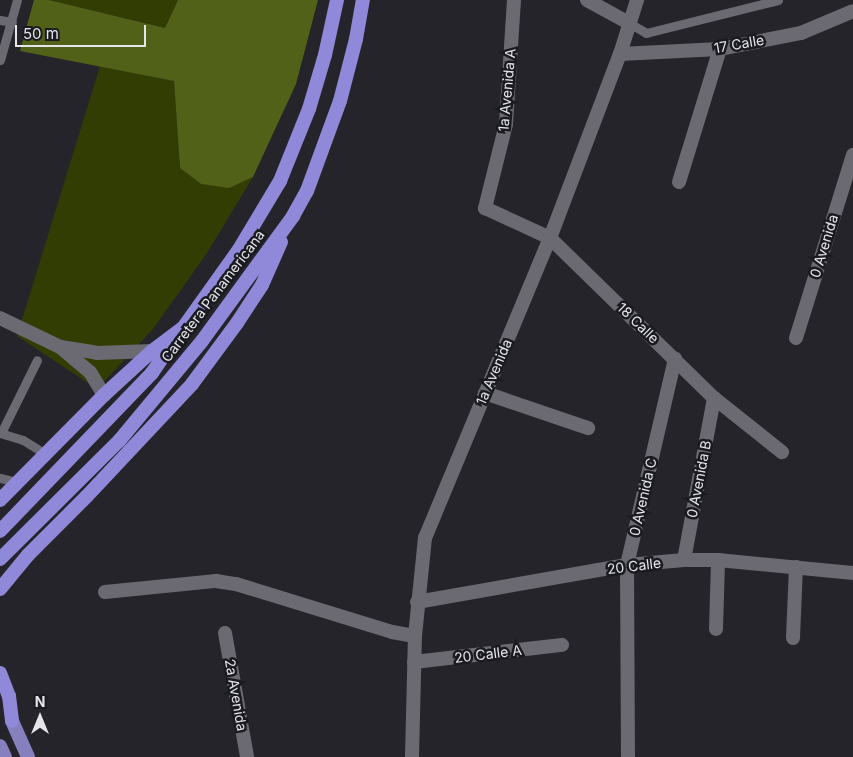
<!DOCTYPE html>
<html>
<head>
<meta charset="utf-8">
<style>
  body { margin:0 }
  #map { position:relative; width:853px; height:757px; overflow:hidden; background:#24242a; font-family:Inter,sans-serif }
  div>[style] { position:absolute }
  .green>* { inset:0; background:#323d04 }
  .forest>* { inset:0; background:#526118 }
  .service>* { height:9px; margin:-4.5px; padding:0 4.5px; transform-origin:4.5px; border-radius:4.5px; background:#6b6a72 }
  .minor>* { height:14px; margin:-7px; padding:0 7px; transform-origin:7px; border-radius:7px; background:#6b6a72 }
  .primary>* { height:14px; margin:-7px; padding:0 7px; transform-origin:7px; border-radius:7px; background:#8780bf }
  .trunk>* { height:14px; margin:-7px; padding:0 7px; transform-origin:7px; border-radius:7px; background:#9088d8 }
  span { translate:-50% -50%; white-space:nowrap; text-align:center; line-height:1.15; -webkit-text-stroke:5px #1a1a21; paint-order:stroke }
  .street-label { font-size:14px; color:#e5e5ea }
  .north { position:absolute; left:15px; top:692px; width:50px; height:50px; -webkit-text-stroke:4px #1a1a21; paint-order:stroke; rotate:0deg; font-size:14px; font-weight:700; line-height:20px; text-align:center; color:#e5e5ea }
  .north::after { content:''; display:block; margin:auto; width:18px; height:22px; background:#e5e5ea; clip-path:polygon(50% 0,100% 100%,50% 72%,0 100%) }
  .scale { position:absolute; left:15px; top:25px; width:131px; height:22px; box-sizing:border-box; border:2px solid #e5e5ea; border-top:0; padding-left:6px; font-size:15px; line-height:18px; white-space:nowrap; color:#e5e5ea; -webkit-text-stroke:4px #1a1a21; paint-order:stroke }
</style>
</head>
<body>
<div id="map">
  <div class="green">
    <div style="clip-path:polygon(49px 0,178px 0,165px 28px)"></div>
    <div style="clip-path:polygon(100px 66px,174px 81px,180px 168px,201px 184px,229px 187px,253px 177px,207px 253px,153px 329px,97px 389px,17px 336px)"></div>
  </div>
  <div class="forest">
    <div style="clip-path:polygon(34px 0,49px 0,165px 28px,178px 0,318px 0,296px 84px,253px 177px,229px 188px,201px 184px,180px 168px,174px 81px,20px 51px)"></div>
  </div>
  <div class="service">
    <div style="left:0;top:20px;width:12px;rotate:9deg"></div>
    <div style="left:629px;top:23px;width:20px;rotate:30deg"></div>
    <div style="left:646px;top:33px;width:136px;rotate:-14deg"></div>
    <div style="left:0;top:60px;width:62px;rotate:-74.2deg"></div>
    <div style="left:0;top:433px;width:24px;rotate:17deg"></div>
    <div style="left:23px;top:440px;width:26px;rotate:32deg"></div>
    <div style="left:1px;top:433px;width:81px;rotate:-63.7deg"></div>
    <div style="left:0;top:478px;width:17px;rotate:13deg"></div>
  </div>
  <div class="minor">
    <div style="left:514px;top:0;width:124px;rotate:93.7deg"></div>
    <div style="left:506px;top:124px;width:87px;rotate:104deg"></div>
    <div style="left:485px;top:208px;width:72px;rotate:24.8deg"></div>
    <div style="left:550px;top:238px;width:229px;rotate:44.3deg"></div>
    <div style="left:714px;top:398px;width:87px;rotate:38.5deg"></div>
    <div style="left:587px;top:0;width:48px;rotate:28.7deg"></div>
    <div style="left:620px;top:54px;width:100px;rotate:-2.9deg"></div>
    <div style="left:720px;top:49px;width:83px;rotate:-11.2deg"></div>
    <div style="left:801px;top:33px;width:56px;rotate:-22.9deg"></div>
    <div style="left:679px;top:182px;width:139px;rotate:-72.9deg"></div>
    <div style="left:0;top:318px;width:67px;rotate:25.8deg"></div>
    <div style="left:60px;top:347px;width:39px;rotate:40deg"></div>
    <div style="left:90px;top:372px;width:27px;rotate:59deg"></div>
    <div style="left:796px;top:338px;width:192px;rotate:-72.7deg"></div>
    <div style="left:61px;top:347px;width:36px;rotate:9deg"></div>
    <div style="left:97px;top:353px;width:55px;rotate:-2.1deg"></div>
    <div style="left:485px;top:393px;width:109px;rotate:18.8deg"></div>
    <div style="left:684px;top:560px;width:165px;rotate:-79.5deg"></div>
    <div style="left:105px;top:592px;width:112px;rotate:-5.7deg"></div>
    <div style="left:216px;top:581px;width:20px;rotate:9deg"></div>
    <div style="left:236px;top:584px;width:163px;rotate:17.1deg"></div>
    <div style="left:392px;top:632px;width:23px;rotate:10deg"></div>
    <div style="left:417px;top:602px;width:213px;rotate:-10deg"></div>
    <div style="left:627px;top:565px;width:57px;rotate:-5deg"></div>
    <div style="left:684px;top:560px;width:34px"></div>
    <div style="left:718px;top:560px;width:136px;rotate:5.5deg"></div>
    <div style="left:716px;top:629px;width:69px;rotate:-88.3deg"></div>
    <div style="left:225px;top:633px;width:126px;rotate:79.9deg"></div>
    <div style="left:793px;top:638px;width:71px;rotate:-87.6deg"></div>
    <div style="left:414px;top:662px;width:149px;rotate:-6.6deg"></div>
    <div style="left:412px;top:757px;width:121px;rotate:-88.6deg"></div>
    <div style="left:415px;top:636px;width:99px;rotate:-84.2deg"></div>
    <div style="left:425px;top:538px;width:325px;rotate:-67.4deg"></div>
    <div style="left:550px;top:238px;width:197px;rotate:-69.2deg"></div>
    <div style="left:620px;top:54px;width:57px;rotate:-72.5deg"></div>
    <div style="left:628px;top:757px;width:192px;rotate:-90.3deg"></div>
    <div style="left:627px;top:565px;width:212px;rotate:-76.9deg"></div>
  </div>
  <div class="primary">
    <div style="left:12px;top:721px;width:39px;rotate:66deg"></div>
    <div style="left:0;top:746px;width:12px;rotate:66deg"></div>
  </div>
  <div class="trunk">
    <div style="left:0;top:500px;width:148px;rotate:-45.3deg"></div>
    <div style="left:104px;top:395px;width:65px;rotate:-42.5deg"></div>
    <div style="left:152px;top:351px;width:39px;rotate:-37deg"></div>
    <div style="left:183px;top:328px;width:95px;rotate:-54.5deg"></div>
    <div style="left:238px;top:251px;width:82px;rotate:-59deg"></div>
    <div style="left:280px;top:181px;width:78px;rotate:-68.1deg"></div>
    <div style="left:309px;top:109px;width:56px;rotate:-73.5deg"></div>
    <div style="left:325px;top:55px;width:56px;rotate:-77.7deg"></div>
    <div style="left:0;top:531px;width:219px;rotate:-46.1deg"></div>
    <div style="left:152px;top:373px;width:45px;rotate:-56deg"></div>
    <div style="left:0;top:559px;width:168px;rotate:-44.8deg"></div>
    <div style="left:119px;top:441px;width:130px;rotate:-50.3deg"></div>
    <div style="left:202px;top:341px;width:155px;rotate:-53.9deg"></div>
    <div style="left:293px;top:216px;width:29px;rotate:-61deg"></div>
    <div style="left:307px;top:191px;width:96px;rotate:-69.9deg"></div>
    <div style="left:340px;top:101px;width:64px;rotate:-75.5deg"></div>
    <div style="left:356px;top:39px;width:40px;rotate:-80deg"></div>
    <div style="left:0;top:589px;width:44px;rotate:-50.5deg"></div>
    <div style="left:28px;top:555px;width:83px;rotate:-45deg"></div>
    <div style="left:87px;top:496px;width:154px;rotate:-46.8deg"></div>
    <div style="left:192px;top:384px;width:76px;rotate:-53.6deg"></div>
    <div style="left:237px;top:323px;width:45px;rotate:-56.7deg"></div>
    <div style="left:262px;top:285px;width:47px;rotate:-66.2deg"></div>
    <div style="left:0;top:673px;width:25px;rotate:69deg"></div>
    <div style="left:9px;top:696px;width:25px;rotate:83deg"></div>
  </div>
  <div class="street-label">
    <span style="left:739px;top:44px;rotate:-10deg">17 Calle</span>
    <span style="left:507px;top:90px;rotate:-85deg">1a Avenida A</span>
    <span style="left:824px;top:246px;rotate:-73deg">0 Avenida</span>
    <span style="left:213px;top:296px;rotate:-53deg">Carretera Panamericana</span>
    <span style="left:638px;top:323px;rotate:44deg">18 Calle</span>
    <span style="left:494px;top:372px;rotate:-67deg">1a Avenida</span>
    <span style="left:699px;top:479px;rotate:-79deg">0 Avenida B</span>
    <span style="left:643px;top:497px;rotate:-77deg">0 Avenida C</span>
    <span style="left:634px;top:566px;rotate:-7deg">20 Calle</span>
    <span style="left:488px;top:654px;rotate:-7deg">20 Calle A</span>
    <span style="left:236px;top:695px;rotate:80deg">2a Avenida</span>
  </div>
  <div class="north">N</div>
  <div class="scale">50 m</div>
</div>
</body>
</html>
